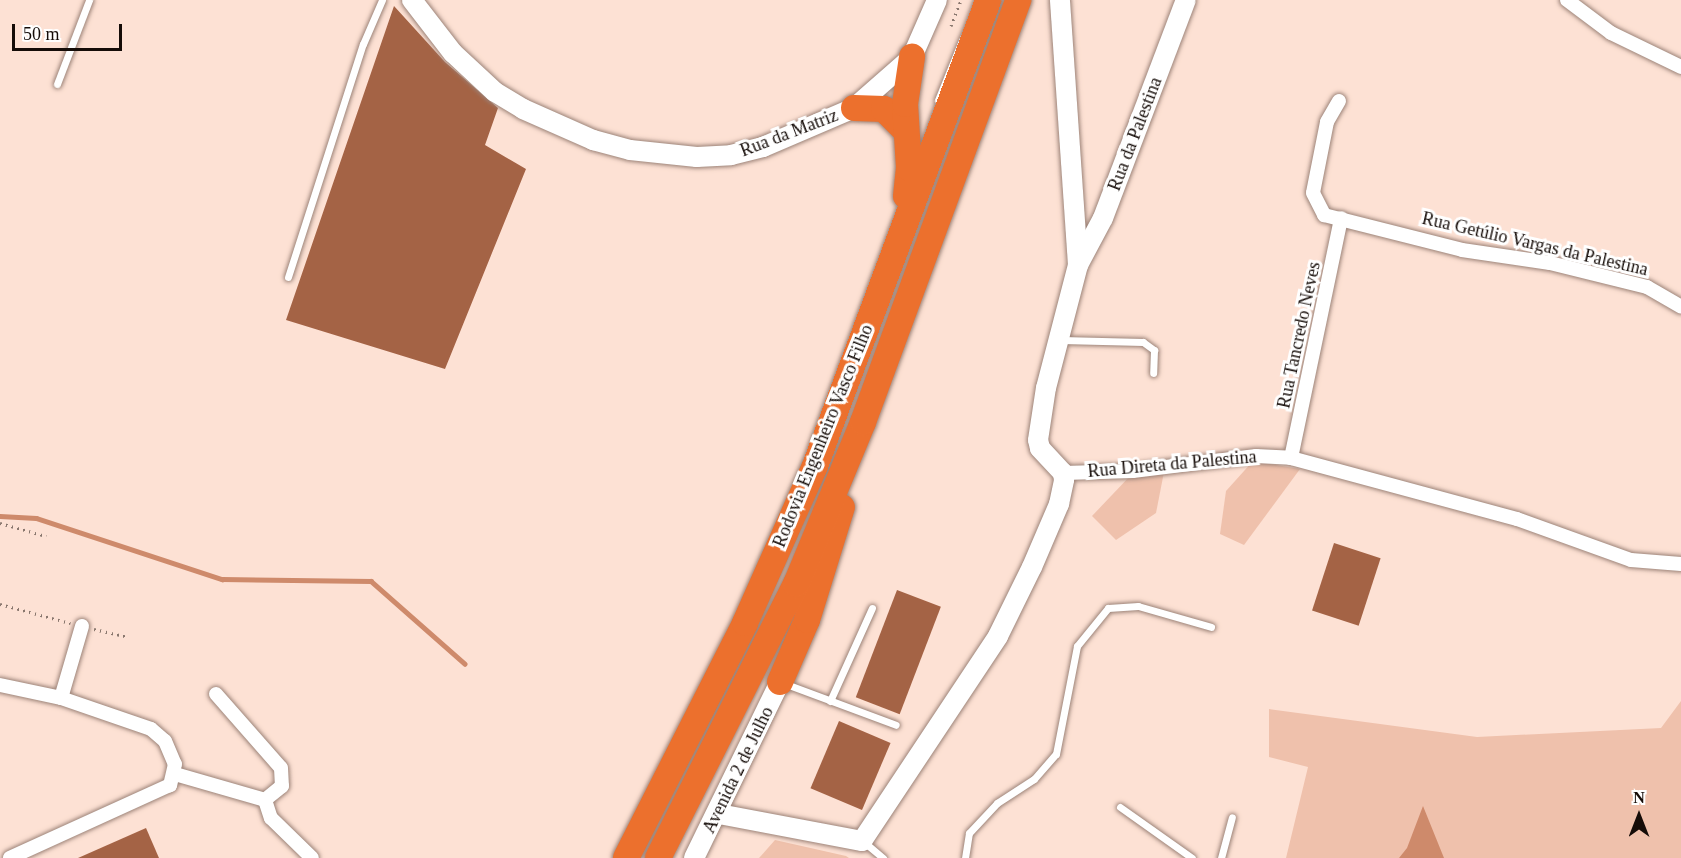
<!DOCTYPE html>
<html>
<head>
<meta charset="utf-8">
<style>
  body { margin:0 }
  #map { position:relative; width:1681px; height:858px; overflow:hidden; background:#fde1d4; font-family:Georgia,serif }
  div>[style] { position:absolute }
  .green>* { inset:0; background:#efc1ac }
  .water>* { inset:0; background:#ce8a6b }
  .stream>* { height:4.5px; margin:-2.25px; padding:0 2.25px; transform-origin:2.25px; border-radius:2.25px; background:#ce8a6b }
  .building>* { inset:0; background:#a46345; transform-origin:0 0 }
  .path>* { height:3px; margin-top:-1.5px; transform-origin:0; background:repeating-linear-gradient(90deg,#89776e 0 1.5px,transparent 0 6px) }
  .roads { filter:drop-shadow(0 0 2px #9c8378) drop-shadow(0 0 2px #9c8378) }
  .service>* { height:7px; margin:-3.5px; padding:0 3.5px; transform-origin:3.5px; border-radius:3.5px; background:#fff }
  .minor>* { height:14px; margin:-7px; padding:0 7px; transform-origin:7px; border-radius:7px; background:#fff }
  .secondary>* { height:20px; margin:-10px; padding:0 10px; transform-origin:10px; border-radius:10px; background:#fff }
  .motorway>* { height:26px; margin:-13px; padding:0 13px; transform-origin:13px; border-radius:13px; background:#ec702d }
  span { translate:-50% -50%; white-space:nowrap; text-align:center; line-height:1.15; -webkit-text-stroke:6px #fff; paint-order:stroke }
  .street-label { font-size:18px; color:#150c08 }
  .north { position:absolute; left:1609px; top:786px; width:60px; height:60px; -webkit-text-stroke:4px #fff; paint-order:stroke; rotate:0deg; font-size:16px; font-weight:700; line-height:24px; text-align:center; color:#150c08 }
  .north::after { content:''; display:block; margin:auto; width:21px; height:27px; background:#150c08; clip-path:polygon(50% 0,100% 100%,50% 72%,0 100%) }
  .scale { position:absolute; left:12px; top:24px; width:110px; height:27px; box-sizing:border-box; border:3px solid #150c08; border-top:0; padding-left:8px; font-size:18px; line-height:21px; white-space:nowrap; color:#150c08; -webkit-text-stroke:4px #fff; paint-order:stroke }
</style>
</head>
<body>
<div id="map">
  <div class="green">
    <div style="clip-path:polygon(1253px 461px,1300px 469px,1244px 545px,1220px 534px,1226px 491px)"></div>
    <div style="clip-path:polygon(1164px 472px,1156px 513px,1116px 540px,1092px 516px,1131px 475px)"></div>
    <div style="clip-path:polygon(1681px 701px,1681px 858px,1286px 858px,1308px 767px,1269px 757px,1269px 709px,1477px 737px,1661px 728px)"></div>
    <div style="clip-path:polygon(775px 840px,846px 856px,849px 858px,759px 858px)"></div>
  </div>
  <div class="water">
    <div style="clip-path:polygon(1423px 806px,1444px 858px,1399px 858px,1407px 848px)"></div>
  </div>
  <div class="stream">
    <div style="left:0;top:516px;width:36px;rotate:3deg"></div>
    <div style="left:36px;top:518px;width:196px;rotate:18.2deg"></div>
    <div style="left:222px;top:579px;width:149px;rotate:0.8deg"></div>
    <div style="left:371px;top:581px;width:125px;rotate:41.4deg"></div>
  </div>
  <div class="building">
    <div style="clip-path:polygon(394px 6px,445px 62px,498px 108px,485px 145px,526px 169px,445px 369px,286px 320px)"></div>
    <div style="left:1334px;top:543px;width:49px;height:71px;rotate:18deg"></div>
    <div style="left:897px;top:590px;width:47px;height:115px;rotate:21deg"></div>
    <div style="left:839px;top:721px;width:56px;height:73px;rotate:23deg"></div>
    <div style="clip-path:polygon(146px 828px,159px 858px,78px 858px)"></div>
  </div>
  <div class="path">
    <div style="left:951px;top:26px;width:28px;rotate:-69deg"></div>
    <div style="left:0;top:523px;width:48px;rotate:15.8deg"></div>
    <div style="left:0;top:604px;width:73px;rotate:15.2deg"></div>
    <div style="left:94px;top:629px;width:35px;rotate:13deg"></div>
  </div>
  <div class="roads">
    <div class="service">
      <div style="left:57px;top:84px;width:90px;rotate:-69.1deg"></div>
      <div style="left:938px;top:100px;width:67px;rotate:-68deg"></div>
      <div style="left:288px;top:277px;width:245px;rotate:-72.2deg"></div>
      <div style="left:363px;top:44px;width:48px;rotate:-66.6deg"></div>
      <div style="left:1061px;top:340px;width:82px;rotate:1.4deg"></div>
      <div style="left:1143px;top:342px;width:14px;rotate:36deg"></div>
      <div style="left:1154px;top:350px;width:23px;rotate:92deg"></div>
      <div style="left:786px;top:684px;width:117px;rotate:20.4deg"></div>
      <div style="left:830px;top:701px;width:102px;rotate:-65.7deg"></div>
      <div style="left:1120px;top:807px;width:88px;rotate:35.3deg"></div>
      <div style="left:864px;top:842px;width:25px;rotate:40deg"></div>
      <div style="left:965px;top:858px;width:25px;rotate:-81deg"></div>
      <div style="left:969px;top:833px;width:41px;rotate:-47deg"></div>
      <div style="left:997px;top:803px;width:44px;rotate:-33deg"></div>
      <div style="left:1034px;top:779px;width:33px;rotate:-49deg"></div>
      <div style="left:1056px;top:754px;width:110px;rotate:-79deg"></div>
      <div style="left:1077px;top:646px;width:49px;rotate:-50.8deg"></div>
      <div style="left:1108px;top:608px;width:30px;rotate:-4deg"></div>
      <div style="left:1138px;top:606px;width:76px;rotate:16deg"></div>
      <div style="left:1221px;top:858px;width:42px;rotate:-75deg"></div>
    </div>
    <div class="minor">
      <div style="left:1567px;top:0;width:55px;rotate:36.9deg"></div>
      <div style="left:1611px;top:33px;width:78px;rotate:25.9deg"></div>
      <div style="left:1339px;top:101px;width:24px;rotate:120deg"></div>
      <div style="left:1327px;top:122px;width:72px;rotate:101.2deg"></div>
      <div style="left:1313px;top:193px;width:25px;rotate:63deg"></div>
      <div style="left:1324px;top:215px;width:142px;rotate:14.2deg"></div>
      <div style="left:1462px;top:250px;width:89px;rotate:8.4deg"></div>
      <div style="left:1550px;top:263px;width:100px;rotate:13.9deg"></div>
      <div style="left:1647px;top:287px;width:39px;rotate:30deg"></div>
      <div style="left:1291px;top:458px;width:245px;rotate:-78.2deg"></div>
      <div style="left:1063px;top:473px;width:70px;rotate:-1.6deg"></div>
      <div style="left:1133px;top:471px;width:124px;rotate:-7deg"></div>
      <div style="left:1256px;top:456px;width:35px;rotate:3deg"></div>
      <div style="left:1291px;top:458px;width:234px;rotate:15.1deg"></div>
      <div style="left:1517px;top:519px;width:121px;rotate:19.8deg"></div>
      <div style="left:1631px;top:560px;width:50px;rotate:4.6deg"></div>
      <div style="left:0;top:685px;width:62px;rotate:12deg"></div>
      <div style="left:61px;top:698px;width:95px;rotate:19deg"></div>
      <div style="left:151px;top:729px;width:18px;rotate:41deg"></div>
      <div style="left:165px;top:741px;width:25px;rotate:67deg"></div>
      <div style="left:175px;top:764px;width:22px;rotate:103deg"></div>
      <div style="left:170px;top:785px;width:176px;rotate:155.5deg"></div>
      <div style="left:216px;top:694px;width:98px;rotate:48.7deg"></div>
      <div style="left:281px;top:768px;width:18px;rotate:87deg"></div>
      <div style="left:282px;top:786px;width:22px;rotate:141deg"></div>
      <div style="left:61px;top:698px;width:75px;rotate:-73.7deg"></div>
      <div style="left:175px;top:774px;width:94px;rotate:16.1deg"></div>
      <div style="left:265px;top:800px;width:19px;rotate:72deg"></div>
      <div style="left:271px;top:818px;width:57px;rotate:44.3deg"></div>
    </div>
    <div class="secondary">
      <div style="left:412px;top:0;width:67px;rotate:52.3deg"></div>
      <div style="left:453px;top:53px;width:57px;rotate:42.9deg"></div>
      <div style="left:495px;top:92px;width:33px;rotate:31deg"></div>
      <div style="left:523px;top:109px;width:77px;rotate:23.9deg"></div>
      <div style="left:593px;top:140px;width:38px;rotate:15deg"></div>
      <div style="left:630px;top:150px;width:67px;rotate:6deg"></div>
      <div style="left:697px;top:157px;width:34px;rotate:-3deg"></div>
      <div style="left:731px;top:155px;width:33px;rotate:-14deg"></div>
      <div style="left:763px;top:147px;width:99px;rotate:-23.2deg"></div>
      <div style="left:854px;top:108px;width:77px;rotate:-41.3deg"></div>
      <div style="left:912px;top:57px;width:62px;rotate:-66.3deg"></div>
      <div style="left:1078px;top:265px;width:53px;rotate:-62deg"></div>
      <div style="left:1103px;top:218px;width:233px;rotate:-69.2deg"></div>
      <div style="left:719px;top:814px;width:146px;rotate:10.7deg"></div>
      <div style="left:862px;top:841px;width:246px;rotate:-56.4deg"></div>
      <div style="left:998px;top:636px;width:77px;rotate:-63.8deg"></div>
      <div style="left:1032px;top:567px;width:69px;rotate:-66.8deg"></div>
      <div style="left:1059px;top:504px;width:25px;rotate:-78deg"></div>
      <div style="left:1064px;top:480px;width:7px;rotate:-98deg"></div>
      <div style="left:1063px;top:473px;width:34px;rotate:-133deg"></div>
      <div style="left:1040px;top:448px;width:8px;rotate:-104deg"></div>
      <div style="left:1038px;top:440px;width:53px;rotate:-81.3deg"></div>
      <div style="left:1046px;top:388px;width:127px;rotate:-75.4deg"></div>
      <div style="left:1078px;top:265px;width:266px;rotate:-93.9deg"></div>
      <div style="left:694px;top:858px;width:196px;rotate:-64deg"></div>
    </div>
    <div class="motorway">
      <div style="left:854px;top:108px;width:30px;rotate:2deg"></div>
      <div style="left:884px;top:109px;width:30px;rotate:45deg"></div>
      <div style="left:906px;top:196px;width:28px;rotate:-84deg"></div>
      <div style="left:909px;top:168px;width:64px;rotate:-93.6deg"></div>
      <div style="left:905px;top:104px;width:48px;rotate:-81.5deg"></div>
      <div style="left:780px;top:682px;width:68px;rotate:-66.5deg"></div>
      <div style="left:807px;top:620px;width:118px;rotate:-72.8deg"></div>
      <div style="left:626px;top:858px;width:263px;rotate:-63.1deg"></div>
      <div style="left:745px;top:623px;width:172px;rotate:-66deg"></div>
      <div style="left:815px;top:466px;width:497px;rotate:-69.6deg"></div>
      <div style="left:658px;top:858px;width:307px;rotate:-63.3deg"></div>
      <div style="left:796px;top:584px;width:175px;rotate:-67.5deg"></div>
      <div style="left:863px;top:422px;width:450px;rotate:-69.8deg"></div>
    </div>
  </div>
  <div class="street-label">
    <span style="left:789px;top:133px;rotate:-21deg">Rua da Matriz</span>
    <span style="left:1135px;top:134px;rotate:-69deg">Rua da Palestina</span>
    <span style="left:1535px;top:244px;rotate:13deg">Rua Getúlio Vargas da Palestina</span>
    <span style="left:1299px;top:335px;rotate:-78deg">Rua Tancredo Neves</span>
    <span style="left:823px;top:436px;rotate:-68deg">Rodovia Engenheiro Vasco Filho</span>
    <span style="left:1172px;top:464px;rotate:-5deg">Rua Direta da Palestina</span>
    <span style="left:738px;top:770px;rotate:-64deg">Avenida 2 de Julho</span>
  </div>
  <div class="north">N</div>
  <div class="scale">50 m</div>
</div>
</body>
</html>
